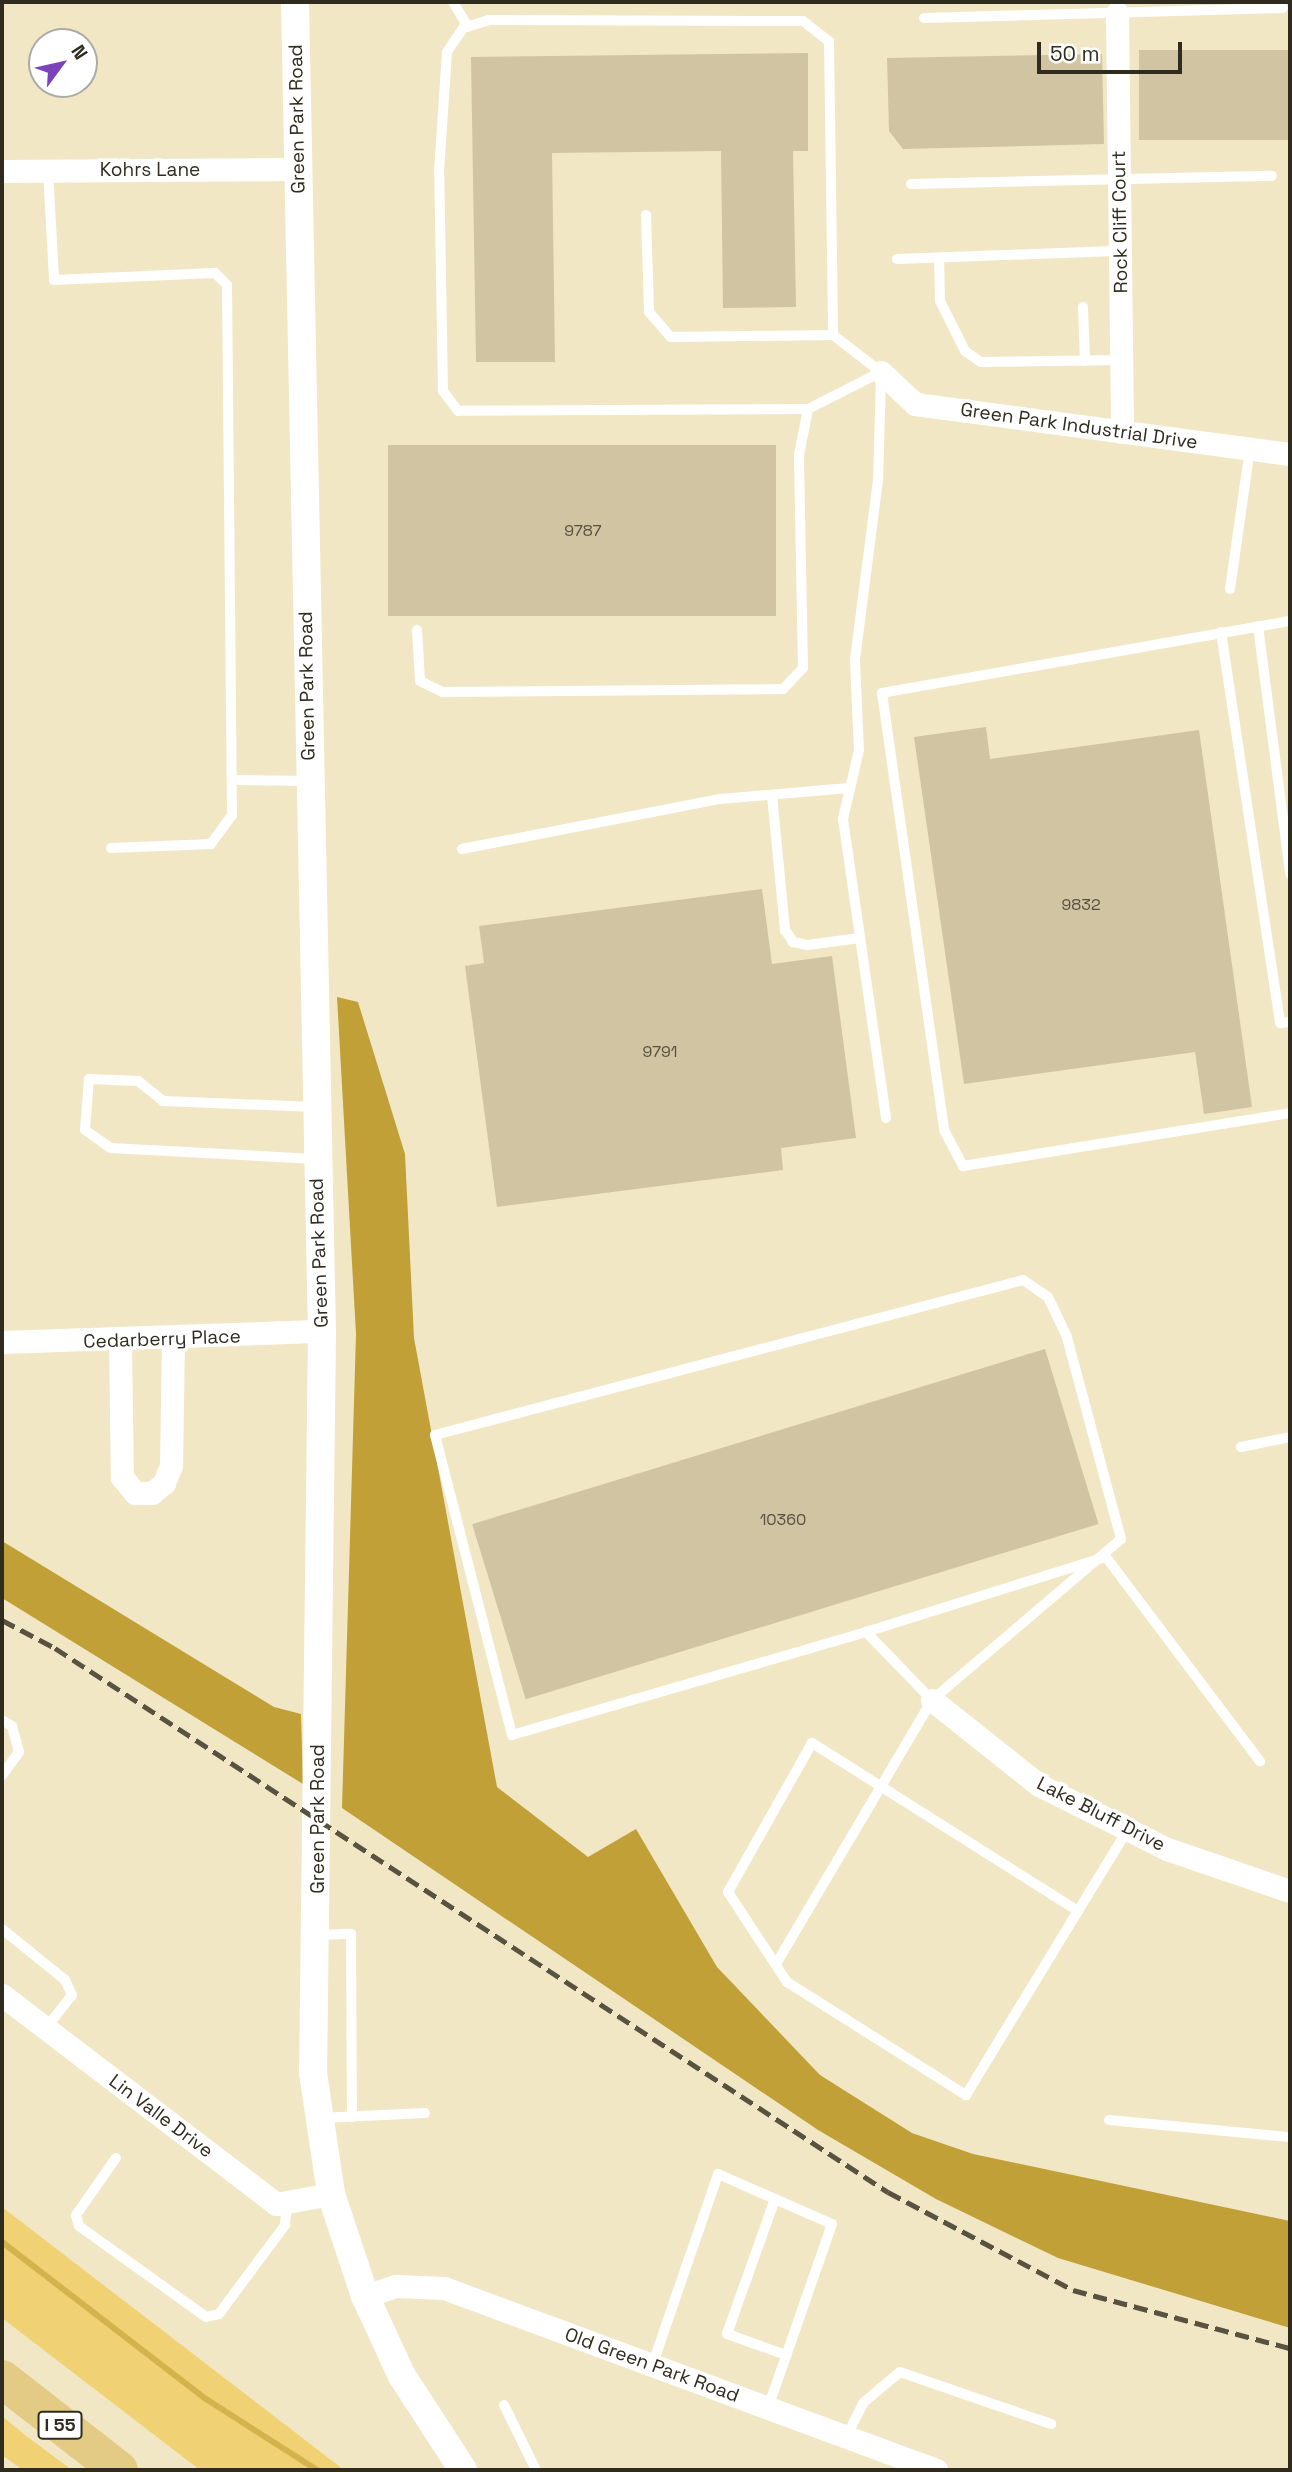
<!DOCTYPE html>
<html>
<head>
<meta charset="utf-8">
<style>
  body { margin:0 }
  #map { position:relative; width:1292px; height:2472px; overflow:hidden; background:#f2e7c4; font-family:"Space Grotesk",sans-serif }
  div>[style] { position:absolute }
  .green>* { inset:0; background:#f0d173 }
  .forest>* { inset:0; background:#c0a037 }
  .stream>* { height:6px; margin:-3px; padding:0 3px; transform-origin:3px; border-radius:3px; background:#d3b34c }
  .building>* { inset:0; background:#d0c4a3; transform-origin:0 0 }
  .service>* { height:10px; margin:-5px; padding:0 5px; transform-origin:5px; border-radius:5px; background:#fff }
  .minor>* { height:23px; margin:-11.5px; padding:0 11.5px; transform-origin:11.5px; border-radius:11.5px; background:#fff }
  .tertiary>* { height:28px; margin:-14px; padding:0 14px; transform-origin:14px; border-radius:14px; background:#fff }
  .motorway>* { height:38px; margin:-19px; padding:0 19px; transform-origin:19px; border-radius:19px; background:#e3cb85 }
  .rail>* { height:5px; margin-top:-2.5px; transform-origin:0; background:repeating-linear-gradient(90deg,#585241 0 14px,transparent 0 21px) }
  span { translate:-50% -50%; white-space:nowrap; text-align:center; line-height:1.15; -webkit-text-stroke:7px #fff; paint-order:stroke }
  .number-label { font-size:16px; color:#57513f }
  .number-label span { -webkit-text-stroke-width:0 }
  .shield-label span { padding:2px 5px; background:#fff; border:2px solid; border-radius:5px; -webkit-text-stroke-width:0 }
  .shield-label { font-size:18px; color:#2f2b1e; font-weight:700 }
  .street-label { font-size:19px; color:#2f2b1e }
  .frame { position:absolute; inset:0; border:4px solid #2f2b1e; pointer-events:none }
  .north { position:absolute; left:28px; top:28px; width:70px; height:70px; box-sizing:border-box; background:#fff; border:2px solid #acaaa5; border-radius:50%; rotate:57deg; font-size:19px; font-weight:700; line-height:28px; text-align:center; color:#2f2b1e }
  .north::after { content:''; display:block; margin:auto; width:24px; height:32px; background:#7a43b9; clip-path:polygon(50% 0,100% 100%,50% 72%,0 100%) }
  .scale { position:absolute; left:1037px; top:42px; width:145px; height:32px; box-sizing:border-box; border:4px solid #2f2b1e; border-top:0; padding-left:9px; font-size:21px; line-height:24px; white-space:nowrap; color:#2f2b1e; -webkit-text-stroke:5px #fff; paint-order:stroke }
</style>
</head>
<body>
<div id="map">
  <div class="green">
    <div style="clip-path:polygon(2px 2207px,344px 2470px,200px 2470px,2px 2318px)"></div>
    <div style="clip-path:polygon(2px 2416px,25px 2435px,72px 2470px,23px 2470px,2px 2455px)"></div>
  </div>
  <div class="forest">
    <div style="clip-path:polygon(337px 997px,358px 1002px,405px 1154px,414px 1338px,497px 1787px,588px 1857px,636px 1829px,717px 1967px,820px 2075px,912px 2133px,973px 2154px,1290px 2221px,1290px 2328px,1058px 2258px,936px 2199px,818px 2130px,342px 1808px,356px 1334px)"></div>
    <div style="clip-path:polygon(2px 1541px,274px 1707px,301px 1714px,303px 1784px,2px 1598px)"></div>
  </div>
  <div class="stream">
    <div style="left:2px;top:2242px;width:257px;rotate:37.6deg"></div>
    <div style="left:206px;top:2399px;width:132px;rotate:32.6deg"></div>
  </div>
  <div class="building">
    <div style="left:1290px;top:50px;width:90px;height:151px;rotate:90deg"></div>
    <div style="clip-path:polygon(808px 53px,808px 151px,793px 151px,796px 307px,723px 308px,721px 151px,552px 153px,555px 362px,476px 362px,471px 57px)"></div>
    <div style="clip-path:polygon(1102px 54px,1104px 144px,903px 149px,889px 131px,887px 58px)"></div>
    <div style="left:776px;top:445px;width:171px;height:388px;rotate:90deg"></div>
    <div style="clip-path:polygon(986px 727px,990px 759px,1199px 730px,1252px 1107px,1204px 1114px,1195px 1052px,964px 1084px,914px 737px)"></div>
    <div style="clip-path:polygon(762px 889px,772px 964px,832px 956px,856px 1138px,781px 1148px,783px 1170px,497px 1207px,465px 966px,484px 963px,479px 926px)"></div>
    <div style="left:1045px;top:1349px;width:183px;height:599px;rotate:73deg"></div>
  </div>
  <div class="service">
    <div style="left:453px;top:2px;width:29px;rotate:59deg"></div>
    <div style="left:924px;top:18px;width:359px;rotate:-1.6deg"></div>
    <div style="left:489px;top:20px;width:314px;rotate:0.2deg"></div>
    <div style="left:803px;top:21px;width:33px;rotate:38deg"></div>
    <div style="left:829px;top:41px;width:294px;rotate:89.2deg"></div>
    <div style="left:833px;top:335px;width:61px;rotate:37.6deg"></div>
    <div style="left:881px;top:372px;width:82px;rotate:153.1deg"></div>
    <div style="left:808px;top:409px;width:350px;rotate:179.7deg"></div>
    <div style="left:458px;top:411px;width:25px;rotate:-127deg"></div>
    <div style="left:443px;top:391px;width:219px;rotate:-91deg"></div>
    <div style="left:439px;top:172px;width:120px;rotate:-86.2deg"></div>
    <div style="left:447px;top:52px;width:29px;rotate:-56deg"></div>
    <div style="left:463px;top:28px;width:27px;rotate:-17deg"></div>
    <div style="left:48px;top:171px;width:109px;rotate:86.8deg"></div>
    <div style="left:54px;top:280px;width:161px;rotate:-2.5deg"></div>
    <div style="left:215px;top:273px;width:17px;rotate:45deg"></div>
    <div style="left:227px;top:285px;width:530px;rotate:89.46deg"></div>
    <div style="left:232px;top:815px;width:36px;rotate:126deg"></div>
    <div style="left:211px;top:844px;width:100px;rotate:177.7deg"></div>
    <div style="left:911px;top:184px;width:361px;rotate:-1.3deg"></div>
    <div style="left:646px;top:215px;width:97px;rotate:88.2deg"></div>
    <div style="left:649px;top:312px;width:33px;rotate:49deg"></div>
    <div style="left:671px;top:337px;width:162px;rotate:-0.7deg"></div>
    <div style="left:939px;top:258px;width:43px;rotate:88.7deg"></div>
    <div style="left:940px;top:301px;width:56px;rotate:63.4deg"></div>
    <div style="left:965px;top:351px;width:19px;rotate:35deg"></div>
    <div style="left:981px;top:362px;width:140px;rotate:-0.8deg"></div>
    <div style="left:897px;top:259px;width:223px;rotate:-2.1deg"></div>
    <div style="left:1083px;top:307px;width:54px;rotate:87.9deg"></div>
    <div style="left:881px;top:375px;width:105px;rotate:91.6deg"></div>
    <div style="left:878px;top:480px;width:181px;rotate:97.3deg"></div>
    <div style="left:855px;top:660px;width:90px;rotate:87.5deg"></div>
    <div style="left:859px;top:750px;width:71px;rotate:103.1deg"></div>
    <div style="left:843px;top:819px;width:302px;rotate:81.8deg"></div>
    <div style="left:1230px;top:589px;width:142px;rotate:-81.9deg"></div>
    <div style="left:1290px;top:621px;width:414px;rotate:170deg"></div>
    <div style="left:882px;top:693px;width:441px;rotate:81.9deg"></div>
    <div style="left:944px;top:1130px;width:41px;rotate:62.2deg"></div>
    <div style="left:963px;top:1166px;width:331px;rotate:-9.2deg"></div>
    <div style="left:1258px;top:626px;width:250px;rotate:82.6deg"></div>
    <div style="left:417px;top:630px;width:51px;rotate:86.6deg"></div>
    <div style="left:420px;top:681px;width:25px;rotate:26deg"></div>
    <div style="left:443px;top:692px;width:340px;rotate:-0.5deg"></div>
    <div style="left:783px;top:689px;width:29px;rotate:-46deg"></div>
    <div style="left:803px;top:668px;width:213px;rotate:-91.1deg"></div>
    <div style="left:799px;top:455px;width:47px;rotate:-78.9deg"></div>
    <div style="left:1221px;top:632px;width:395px;rotate:81.4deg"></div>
    <div style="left:1280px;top:1023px;width:10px;rotate:-6deg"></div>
    <div style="left:235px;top:780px;width:73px;rotate:0.8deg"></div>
    <div style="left:772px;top:795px;width:136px;rotate:84.5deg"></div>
    <div style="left:785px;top:930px;width:14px;rotate:56deg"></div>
    <div style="left:793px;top:942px;width:14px;rotate:12deg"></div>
    <div style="left:807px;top:945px;width:53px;rotate:-7.5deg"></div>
    <div style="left:462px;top:849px;width:263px;rotate:-11deg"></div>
    <div style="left:720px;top:799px;width:129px;rotate:-4.9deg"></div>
    <div style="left:314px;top:1107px;width:151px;rotate:-177.7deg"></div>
    <div style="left:163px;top:1101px;width:32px;rotate:-141deg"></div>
    <div style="left:138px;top:1081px;width:49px;rotate:-177.7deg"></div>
    <div style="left:89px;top:1079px;width:51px;rotate:94.5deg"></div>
    <div style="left:85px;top:1130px;width:32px;rotate:35deg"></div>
    <div style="left:111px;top:1148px;width:204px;rotate:3.1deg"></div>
    <div style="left:1241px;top:1447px;width:50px;rotate:-11.5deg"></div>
    <div style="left:866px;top:1632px;width:251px;rotate:-17.4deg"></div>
    <div style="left:1106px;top:1557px;width:256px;rotate:53deg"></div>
    <div style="left:2px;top:1720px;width:12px;rotate:31deg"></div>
    <div style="left:12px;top:1726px;width:27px;rotate:75deg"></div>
    <div style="left:19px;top:1752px;width:29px;rotate:126deg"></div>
    <div style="left:1078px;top:1911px;width:315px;rotate:-147.7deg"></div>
    <div style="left:812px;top:1743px;width:171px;rotate:119.4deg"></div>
    <div style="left:728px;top:1892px;width:108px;rotate:56.8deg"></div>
    <div style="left:787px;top:1982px;width:212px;rotate:32.3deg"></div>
    <div style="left:966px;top:2095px;width:215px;rotate:-58.7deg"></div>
    <div style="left:1078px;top:1911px;width:96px;rotate:-58.6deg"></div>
    <div style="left:2px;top:1929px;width:81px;rotate:39deg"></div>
    <div style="left:65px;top:1980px;width:17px;rotate:65deg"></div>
    <div style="left:72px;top:1995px;width:42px;rotate:128.2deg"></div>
    <div style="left:317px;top:1935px;width:34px;rotate:-2deg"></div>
    <div style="left:351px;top:1934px;width:183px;rotate:89.7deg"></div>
    <div style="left:776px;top:1964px;width:307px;rotate:-59.4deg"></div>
    <div style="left:932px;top:1700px;width:248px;rotate:-40.4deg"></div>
    <div style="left:1121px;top:1539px;width:209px;rotate:-105deg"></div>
    <div style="left:1067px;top:1337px;width:44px;rotate:-115.4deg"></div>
    <div style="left:1048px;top:1297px;width:30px;rotate:-146deg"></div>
    <div style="left:1023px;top:1280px;width:608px;rotate:165.23deg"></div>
    <div style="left:435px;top:1435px;width:310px;rotate:75.6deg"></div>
    <div style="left:512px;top:1735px;width:369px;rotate:-16.2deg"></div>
    <div style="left:866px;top:1632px;width:95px;rotate:45.9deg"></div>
    <div style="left:320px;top:2118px;width:105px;rotate:-2.7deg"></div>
    <div style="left:1109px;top:2120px;width:182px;rotate:5.4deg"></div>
    <div style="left:116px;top:2158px;width:70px;rotate:125.1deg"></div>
    <div style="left:76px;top:2215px;width:11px;rotate:75deg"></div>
    <div style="left:79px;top:2226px;width:156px;rotate:35.6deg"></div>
    <div style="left:206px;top:2317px;width:13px;rotate:-13deg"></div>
    <div style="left:219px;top:2314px;width:111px;rotate:-53.4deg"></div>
    <div style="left:285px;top:2225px;width:22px;rotate:-85deg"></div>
    <div style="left:775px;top:2199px;width:143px;rotate:109.6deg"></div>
    <div style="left:727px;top:2334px;width:63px;rotate:19.6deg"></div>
    <div style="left:652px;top:2366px;width:203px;rotate:-71deg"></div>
    <div style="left:718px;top:2174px;width:124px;rotate:23.7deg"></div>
    <div style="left:832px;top:2224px;width:195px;rotate:109.2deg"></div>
    <div style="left:504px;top:2405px;width:72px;rotate:63.8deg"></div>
    <div style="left:846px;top:2437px;width:38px;rotate:-63deg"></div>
    <div style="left:863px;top:2403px;width:48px;rotate:-40deg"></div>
    <div style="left:900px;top:2372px;width:160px;rotate:19deg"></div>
  </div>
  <div class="minor">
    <div style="left:1117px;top:13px;width:419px;rotate:89.3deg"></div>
    <div style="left:2px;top:171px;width:296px;rotate:-0.4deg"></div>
    <div style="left:881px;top:372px;width:47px;rotate:43.3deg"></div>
    <div style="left:915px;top:404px;width:378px;rotate:7.6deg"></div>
    <div style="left:2px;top:1342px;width:320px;rotate:-2deg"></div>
    <div style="left:120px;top:1342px;width:135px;rotate:89.2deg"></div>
    <div style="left:122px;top:1477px;width:21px;rotate:51deg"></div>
    <div style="left:135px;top:1493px;width:17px"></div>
    <div style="left:152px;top:1493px;width:16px;rotate:-40deg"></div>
    <div style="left:164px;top:1483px;width:18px;rotate:-68deg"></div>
    <div style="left:171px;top:1466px;width:129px;rotate:-89.1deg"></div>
    <div style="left:932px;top:1700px;width:137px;rotate:38.5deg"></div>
    <div style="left:1039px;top:1785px;width:143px;rotate:26.6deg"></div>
    <div style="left:1167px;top:1849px;width:130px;rotate:18.9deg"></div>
    <div style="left:2px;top:1995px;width:345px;rotate:37.3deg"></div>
    <div style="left:276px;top:2204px;width:56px;rotate:-10.3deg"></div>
    <div style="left:365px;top:2296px;width:33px;rotate:-18deg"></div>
    <div style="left:396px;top:2286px;width:48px;rotate:2.4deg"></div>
    <div style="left:444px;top:2288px;width:525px;rotate:20.3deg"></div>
  </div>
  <div class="tertiary">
    <div style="left:295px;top:2px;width:1329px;rotate:88.84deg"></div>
    <div style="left:322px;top:1331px;width:742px;rotate:90.69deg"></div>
    <div style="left:313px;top:2073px;width:122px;rotate:81.5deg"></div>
    <div style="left:331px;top:2194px;width:108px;rotate:71.6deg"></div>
    <div style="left:365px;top:2296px;width:88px;rotate:65.2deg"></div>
    <div style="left:402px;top:2376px;width:112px;rotate:57deg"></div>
  </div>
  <div class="motorway">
    <div style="left:2px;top:2379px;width:148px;rotate:37.9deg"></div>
  </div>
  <div class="rail">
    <div style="left:2px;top:1620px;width:60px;rotate:27.8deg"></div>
    <div style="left:55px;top:1648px;width:995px;rotate:33.15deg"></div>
    <div style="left:888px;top:2192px;width:209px;rotate:27.9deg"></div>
    <div style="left:1073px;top:2290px;width:225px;rotate:15deg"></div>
  </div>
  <div class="number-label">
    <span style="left:583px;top:531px">9787</span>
    <span style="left:1081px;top:905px">9832</span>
    <span style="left:660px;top:1052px">9791</span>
    <span style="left:783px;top:1520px">10360</span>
  </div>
  <div class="shield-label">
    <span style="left:60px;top:2425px">I 55</span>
  </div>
  <div class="street-label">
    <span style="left:297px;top:119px;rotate:-91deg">Green Park Road</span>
    <span style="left:150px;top:170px">Kohrs Lane</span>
    <span style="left:1120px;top:222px;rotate:-91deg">Rock Cliff Court</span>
    <span style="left:1079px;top:426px;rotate:8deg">Green Park Industrial Drive</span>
    <span style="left:307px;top:686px;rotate:-91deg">Green Park Road</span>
    <span style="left:319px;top:1253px;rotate:-92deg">Green Park Road</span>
    <span style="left:162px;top:1339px;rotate:-2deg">Cedarberry Place</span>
    <span style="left:1101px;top:1814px;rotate:27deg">Lake Bluff Drive</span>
    <span style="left:318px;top:1819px;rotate:-90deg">Green Park Road</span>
    <span style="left:161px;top:2116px;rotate:37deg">Lin Valle Drive</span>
    <span style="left:652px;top:2365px;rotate:20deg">Old Green Park Road</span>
  </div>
  <div class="frame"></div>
  <div class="north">N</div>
  <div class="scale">50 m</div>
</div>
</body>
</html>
